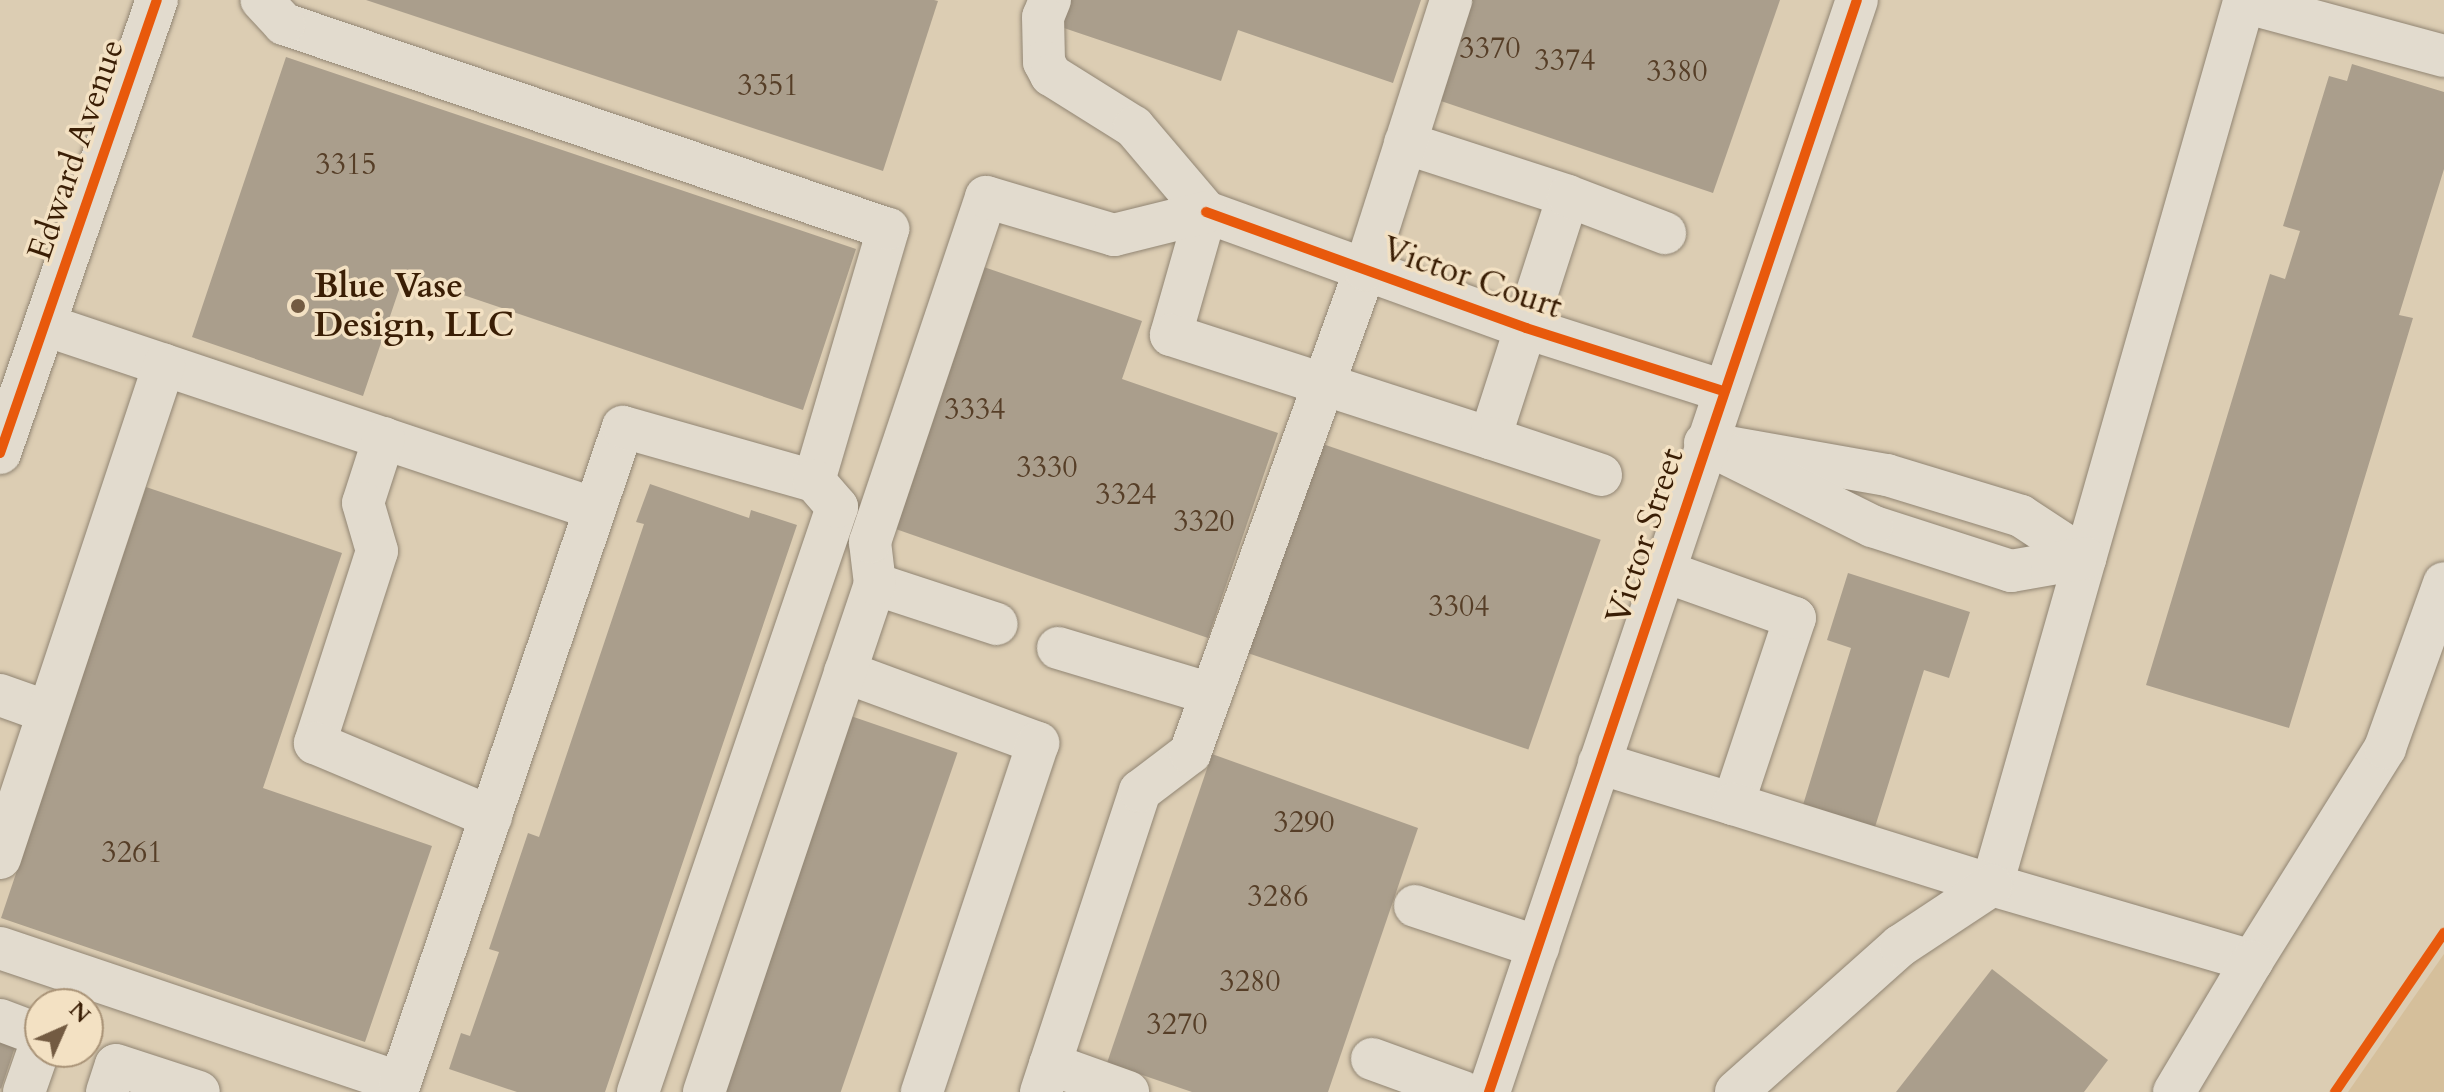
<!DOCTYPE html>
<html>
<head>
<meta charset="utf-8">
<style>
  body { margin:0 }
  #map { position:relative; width:2444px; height:1092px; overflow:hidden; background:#dccdb3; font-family:Cardo,serif }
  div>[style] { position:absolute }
  .green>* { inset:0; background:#d5bf9b }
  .building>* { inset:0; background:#aa9e8c; transform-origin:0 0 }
  .roads { filter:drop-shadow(0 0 2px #918573) drop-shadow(0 0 2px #918573) }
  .minor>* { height:42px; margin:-21px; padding:0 21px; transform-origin:21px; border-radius:21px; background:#e2dbce }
  .cycleway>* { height:10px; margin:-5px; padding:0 5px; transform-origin:5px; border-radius:5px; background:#e8590c }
  .dots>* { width:22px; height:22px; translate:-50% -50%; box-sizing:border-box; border:4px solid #f3e1c3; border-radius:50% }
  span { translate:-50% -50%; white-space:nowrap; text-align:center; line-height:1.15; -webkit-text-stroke:7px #f3e1c3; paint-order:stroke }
  .number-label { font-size:30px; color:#563e27 }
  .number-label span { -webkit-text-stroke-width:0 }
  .street-label { font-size:34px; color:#3a1e05 }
  .poi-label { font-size:34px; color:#3a1e05; font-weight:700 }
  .left { translate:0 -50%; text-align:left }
  .north { position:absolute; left:24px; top:988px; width:80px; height:80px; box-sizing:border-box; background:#f3e1c3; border:2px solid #a99377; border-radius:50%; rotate:45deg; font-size:22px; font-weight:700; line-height:32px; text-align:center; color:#3a1e05 }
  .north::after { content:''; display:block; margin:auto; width:28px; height:36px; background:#735b42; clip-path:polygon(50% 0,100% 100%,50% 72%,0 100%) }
</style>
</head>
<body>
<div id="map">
  <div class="green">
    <div style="clip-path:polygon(2444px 954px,2444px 1092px,2348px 1092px)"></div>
  </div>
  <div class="building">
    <div style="clip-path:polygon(366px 0,934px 0,938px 1px,883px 171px)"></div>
    <div style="clip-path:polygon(1066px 0,1421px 0,1393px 83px,1238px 30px,1221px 81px,1058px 26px)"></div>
    <div style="clip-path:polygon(1465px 0,1780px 0,1713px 193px,1432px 98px)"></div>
    <div style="clip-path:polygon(286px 57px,856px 249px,803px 410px,404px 275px,363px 396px,192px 337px)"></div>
    <div style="clip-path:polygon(2352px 64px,2444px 92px,2444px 169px,2399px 315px,2413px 318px,2289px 728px,2146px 685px,2270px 274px,2285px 279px,2300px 231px,2283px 226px,2329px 76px,2347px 81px)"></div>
    <div style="clip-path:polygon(978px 265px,1142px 321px,1122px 379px,1278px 433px,1208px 638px,890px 527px)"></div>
    <div style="left:1317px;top:442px;width:300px;height:222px;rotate:19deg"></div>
    <div style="clip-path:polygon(650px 484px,749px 518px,751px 510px,797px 525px,605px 1092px,517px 1092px,449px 1069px,461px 1033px,470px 1036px,499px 952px,489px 949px,528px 833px,539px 837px,644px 524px,636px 522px)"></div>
    <div style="clip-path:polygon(146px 487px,342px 553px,263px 788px,432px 846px,365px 1042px,1px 918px)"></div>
    <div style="clip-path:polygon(1848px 573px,1970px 612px,1949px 678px,1924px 670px,1875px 827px,1803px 805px,1851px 648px,1827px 640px)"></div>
    <div style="left:845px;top:714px;width:119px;height:399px;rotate:19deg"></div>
    <div style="clip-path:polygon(1212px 754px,1418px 828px,1328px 1092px,1192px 1092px,1107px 1063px)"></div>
    <div style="clip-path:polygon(1992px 969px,2108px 1060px,2084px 1092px,1896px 1092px)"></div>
    <div style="clip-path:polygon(0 1032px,18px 1038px,1px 1089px,0 1088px)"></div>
  </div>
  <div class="roads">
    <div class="minor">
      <div style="left:1050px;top:0;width:18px;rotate:112deg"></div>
      <div style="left:1043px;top:17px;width:45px;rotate:88.7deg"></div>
      <div style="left:1044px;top:62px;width:15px;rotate:62deg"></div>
      <div style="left:1051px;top:75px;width:98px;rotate:32.1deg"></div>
      <div style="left:1134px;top:127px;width:111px;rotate:49.7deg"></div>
      <div style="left:1206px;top:212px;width:340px;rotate:19.9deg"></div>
      <div style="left:1526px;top:328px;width:207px;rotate:17.7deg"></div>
      <div style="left:2444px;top:56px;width:207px;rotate:-164.9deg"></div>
      <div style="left:2244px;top:2px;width:918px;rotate:105.93deg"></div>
      <div style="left:1992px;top:885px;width:271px;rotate:16.3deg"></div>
      <div style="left:2252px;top:961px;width:251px;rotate:-58deg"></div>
      <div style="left:2385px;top:748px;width:175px;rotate:-70.3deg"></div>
      <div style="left:1405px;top:143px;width:171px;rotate:18deg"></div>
      <div style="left:1206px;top:212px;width:128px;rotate:105.9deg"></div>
      <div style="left:1171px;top:335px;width:335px;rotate:17.9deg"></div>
      <div style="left:1490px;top:438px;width:254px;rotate:-72.1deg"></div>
      <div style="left:1568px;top:196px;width:104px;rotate:20.9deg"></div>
      <div style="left:45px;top:325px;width:580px;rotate:18.5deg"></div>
      <div style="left:384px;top:438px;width:68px;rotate:107.9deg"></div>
      <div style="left:363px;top:503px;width:50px;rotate:73.7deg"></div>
      <div style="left:377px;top:551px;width:202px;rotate:107.9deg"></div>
      <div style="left:315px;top:743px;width:191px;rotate:22.8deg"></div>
      <div style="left:1490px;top:438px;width:117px;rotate:18.4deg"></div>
      <div style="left:1705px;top:443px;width:185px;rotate:10deg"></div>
      <div style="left:1887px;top:475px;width:140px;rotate:17deg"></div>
      <div style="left:2021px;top:516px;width:77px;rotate:33.3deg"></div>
      <div style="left:2085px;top:558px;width:75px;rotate:170deg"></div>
      <div style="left:2011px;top:571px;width:146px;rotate:-162.1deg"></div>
      <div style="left:1872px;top:526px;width:186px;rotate:-153.6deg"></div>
      <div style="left:0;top:453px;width:479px;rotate:-70.9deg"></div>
      <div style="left:875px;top:584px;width:128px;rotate:18.2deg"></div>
      <div style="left:1058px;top:648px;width:160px;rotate:16.7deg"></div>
      <div style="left:845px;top:672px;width:206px;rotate:20.2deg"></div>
      <div style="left:1038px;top:743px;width:368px;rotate:108.4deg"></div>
      <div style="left:0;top:695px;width:48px;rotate:19.6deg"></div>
      <div style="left:1599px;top:763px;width:140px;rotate:17deg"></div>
      <div style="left:1733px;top:804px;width:196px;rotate:-71.6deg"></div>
      <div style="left:1795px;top:618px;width:140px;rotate:-160.4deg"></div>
      <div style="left:1733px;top:804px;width:271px;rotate:17.4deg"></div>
      <div style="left:0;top:858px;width:520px;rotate:-71.6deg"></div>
      <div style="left:1415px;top:906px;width:130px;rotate:18.4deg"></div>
      <div style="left:0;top:948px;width:422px;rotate:18.6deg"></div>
      <div style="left:400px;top:1083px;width:693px;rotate:-71.23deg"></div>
      <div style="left:623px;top:427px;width:198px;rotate:15.8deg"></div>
      <div style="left:814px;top:481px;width:263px;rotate:-73.6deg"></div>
      <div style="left:888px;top:229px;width:638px;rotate:-161.25deg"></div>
      <div style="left:284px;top:24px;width:33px;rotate:-133deg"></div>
      <div style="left:0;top:1020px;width:43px;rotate:20.6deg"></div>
      <div style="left:1372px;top:1059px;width:97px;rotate:19.9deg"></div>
      <div style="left:1050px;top:1064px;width:83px;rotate:19.7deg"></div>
      <div style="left:24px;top:1092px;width:49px;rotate:-70.8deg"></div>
      <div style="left:107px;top:1092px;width:28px;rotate:-72deg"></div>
      <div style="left:116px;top:1065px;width:87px;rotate:18deg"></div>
      <div style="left:638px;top:1092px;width:618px;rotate:-71.21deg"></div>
      <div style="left:837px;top:507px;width:35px;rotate:-131deg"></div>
      <div style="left:704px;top:1092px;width:536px;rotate:-71.4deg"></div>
      <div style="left:875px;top:584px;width:42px;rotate:-96.8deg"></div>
      <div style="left:870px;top:542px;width:364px;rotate:-71.4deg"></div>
      <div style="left:986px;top:197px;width:134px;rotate:16.5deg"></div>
      <div style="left:1114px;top:235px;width:95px;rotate:-14deg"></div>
      <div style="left:1041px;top:1092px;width:317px;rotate:-71.8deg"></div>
      <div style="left:1140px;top:791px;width:63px;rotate:-37.2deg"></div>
      <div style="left:1190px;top:753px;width:514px;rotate:-70.08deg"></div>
      <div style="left:1365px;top:270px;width:283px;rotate:-72.3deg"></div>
      <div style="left:1489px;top:1092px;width:1152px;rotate:-71.38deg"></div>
      <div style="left:1736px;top:1092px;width:220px;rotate:-41.7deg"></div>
      <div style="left:1900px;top:946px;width:110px;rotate:-33.5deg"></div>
      <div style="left:2174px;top:1092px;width:152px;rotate:-59.2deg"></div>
    </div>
  </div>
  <div class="cycleway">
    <div style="left:1206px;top:212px;width:340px;rotate:19.9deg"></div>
    <div style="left:1526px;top:328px;width:207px;rotate:17.7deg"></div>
    <div style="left:0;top:453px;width:479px;rotate:-70.9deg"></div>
    <div style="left:1489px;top:1092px;width:1152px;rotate:-71.38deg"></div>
    <div style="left:2335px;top:1092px;width:193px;rotate:-55.6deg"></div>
  </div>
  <div class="dots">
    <div style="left:298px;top:306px;background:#735b42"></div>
  </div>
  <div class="number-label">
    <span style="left:1490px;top:49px">3370</span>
    <span style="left:1565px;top:61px">3374</span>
    <span style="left:1677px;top:72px">3380</span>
    <span style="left:768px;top:86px">3351</span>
    <span style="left:346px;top:165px">3315</span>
    <span style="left:975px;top:410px">3334</span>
    <span style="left:1047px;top:468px">3330</span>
    <span style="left:1126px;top:495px">3324</span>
    <span style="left:1204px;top:522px">3320</span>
    <span style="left:1459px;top:607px">3304</span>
    <span style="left:1304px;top:823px">3290</span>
    <span style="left:132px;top:853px">3261</span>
    <span style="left:1278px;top:897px">3286</span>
    <span style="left:1250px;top:982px">3280</span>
    <span style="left:1177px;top:1025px">3270</span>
  </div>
  <div class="street-label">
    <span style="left:76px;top:150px;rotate:-71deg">Edward Avenue</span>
    <span style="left:1472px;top:278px;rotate:19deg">Victor Court</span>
    <span style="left:1645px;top:536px;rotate:-72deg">Victor Street</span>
  </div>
  <div class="poi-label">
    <span class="left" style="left:314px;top:306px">Blue Vase<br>Design, LLC</span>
  </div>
  <div class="north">N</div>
</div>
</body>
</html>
